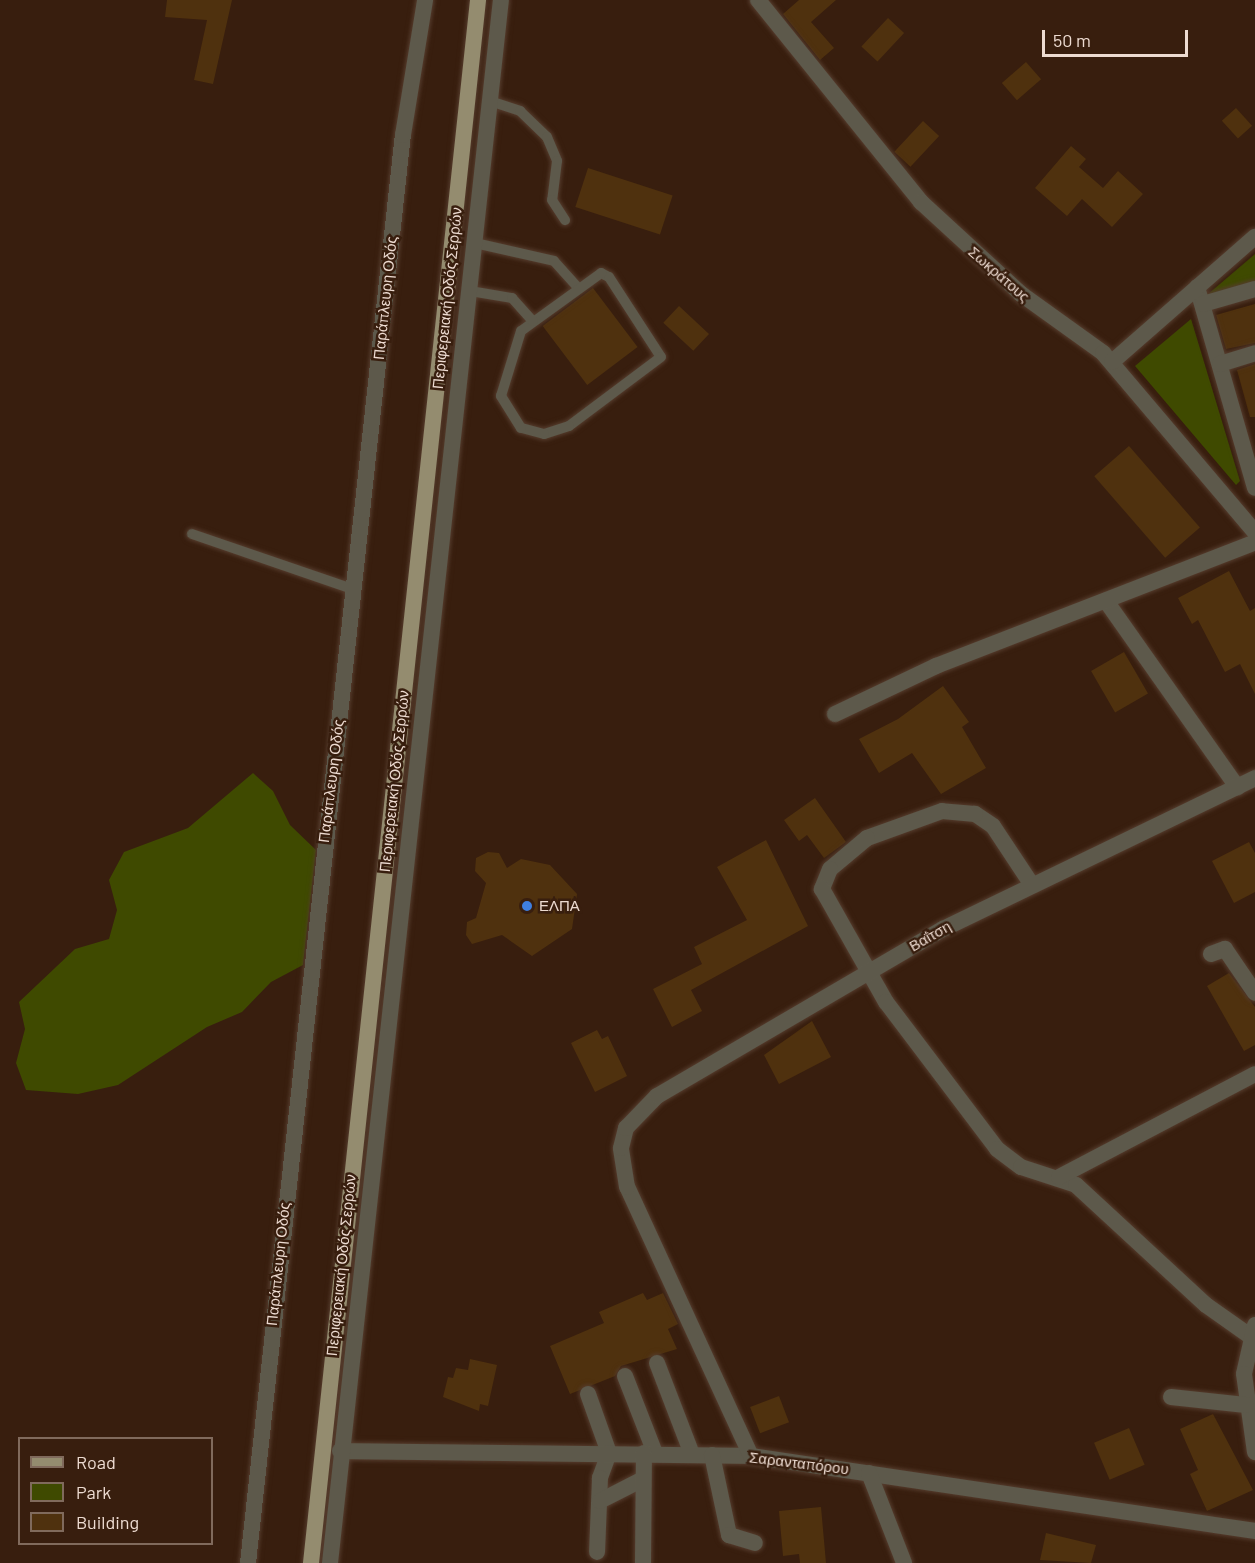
<!DOCTYPE html>
<html>
<head>
<meta charset="utf-8">
<style>
  body { margin:0 }
  #map { position:relative; width:1255px; height:1563px; overflow:hidden; background:#381e0e; font-family:Barlow,sans-serif }
  div>[style] { position:absolute }
  .green>* { inset:0; background:#3f4a00 }
  .building>* { inset:0; background:#4f310e; transform-origin:0 0 }
  .roads { filter:drop-shadow(0 0 2px #553c2d) drop-shadow(0 0 2px #553c2d) }
  .service>* { height:10px; margin:-5px; padding:0 5px; transform-origin:5px; border-radius:5px; background:#5d594b }
  .minor>* { height:16px; margin:-8px; padding:0 8px; transform-origin:8px; border-radius:8px; background:#5d594b }
  .tertiary>* { height:16px; margin:-8px; padding:0 8px; transform-origin:8px; border-radius:8px; background:#5d594b }
  .primary>* { height:16px; margin:-8px; padding:0 8px; transform-origin:8px; border-radius:8px; background:#948c6f }
  .dots>* { width:16px; height:16px; translate:-50% -50%; box-sizing:border-box; border:3px solid #381e0e; border-radius:50% }
  span { translate:-50% -50%; white-space:nowrap; text-align:center; line-height:1.15; -webkit-text-stroke:5px #381e0e; paint-order:stroke }
  .street-label { font-size:15px; color:#eddbd1 }
  .poi-label { font-size:15px; color:#eddbd1 }
  .left { translate:0 -50%; text-align:left }
  .legend { position:absolute; left:18px; top:1437px; width:195px; height:108px; box-sizing:border-box; background:#381e0e; border:2px solid #806a5c; margin:0; padding:8px 10px; list-style:none; font-size:18px; color:#eddbd1 }
  .legend li { display:flex; align-items:center; gap:12px; height:30px }
  .legend b { width:30px; border:2px solid #806a5c }
  .scale { position:absolute; left:1042px; top:30px; width:146px; height:27px; box-sizing:border-box; border:3px solid #eddbd1; border-top:0; padding-left:8px; font-size:18px; line-height:21px; white-space:nowrap; color:#eddbd1; -webkit-text-stroke:4px #381e0e; paint-order:stroke }
</style>
</head>
<body>
<div id="map">
  <div class="green">
    <div style="clip-path:polygon(1255px 254px,1255px 282px,1207px 295px)"></div>
    <div style="clip-path:polygon(1191px 319px,1240px 481px,1236px 485px,1135px 366px)"></div>
    <div style="clip-path:polygon(253px 773px,273px 791px,290px 825px,316px 850px,303px 965px,271px 982px,242px 1012px,207px 1027px,118px 1085px,78px 1094px,26px 1090px,16px 1063px,25px 1029px,19px 1002px,75px 949px,109px 939px,117px 910px,109px 880px,124px 852px,188px 828px)"></div>
  </div>
  <div class="building">
    <div style="clip-path:polygon(167px 0,232px 0,213px 84px,194px 80px,207px 20px,165px 17px)"></div>
    <div style="clip-path:polygon(799px 0,836px 0,811px 22px,834px 48px,820px 60px,783px 14px)"></div>
    <div style="left:888px;top:18px;width:22px;height:39px;rotate:43deg"></div>
    <div style="left:1026px;top:62px;width:23px;height:32px;rotate:49deg"></div>
    <div style="left:1236px;top:108px;width:24px;height:19px;rotate:48deg"></div>
    <div style="left:923px;top:121px;width:22px;height:42px;rotate:43deg"></div>
    <div style="clip-path:polygon(1071px 146px,1086px 159px,1079px 167px,1103px 188px,1118px 171px,1143px 194px,1112px 227px,1082px 199px,1067px 216px,1035px 188px)"></div>
    <div style="left:588px;top:168px;width:89px;height:41px;rotate:18deg"></div>
    <div style="left:593px;top:288px;width:74px;height:63px;rotate:53deg"></div>
    <div style="clip-path:polygon(1255px 304px,1255px 343px,1226px 349px,1216px 315px)"></div>
    <div style="left:679px;top:306px;width:41px;height:23px;rotate:43deg"></div>
    <div style="clip-path:polygon(1255px 364px,1255px 417px,1250px 417px,1237px 370px)"></div>
    <div style="left:1129px;top:446px;width:108px;height:46px;rotate:49deg"></div>
    <div style="clip-path:polygon(1229px 571px,1250px 611px,1255px 608px,1255px 694px,1240px 664px,1225px 672px,1198px 620px,1192px 624px,1178px 598px)"></div>
    <div style="left:1124px;top:652px;width:48px;height:38px;rotate:60deg"></div>
    <div style="clip-path:polygon(943px 686px,969px 722px,962px 727px,986px 768px,941px 794px,912px 753px,879px 773px,859px 739px,898px 719px)"></div>
    <div style="clip-path:polygon(815px 798px,846px 842px,824px 858px,807px 835px,799px 841px,784px 820px)"></div>
    <div style="clip-path:polygon(766px 840px,808px 926px,691px 990px,702px 1011px,672px 1027px,653px 989px,702px 964px,694px 947px,747px 920px,717px 867px)"></div>
    <div style="clip-path:polygon(1249px 842px,1255px 853px,1255px 892px,1234px 903px,1212px 861px)"></div>
    <div style="clip-path:polygon(488px 852px,499px 853px,507px 868px,521px 859px,550px 865px,577px 894px,572px 929px,532px 956px,502px 935px,472px 944px,466px 935px,467px 922px,476px 918px,486px 883px,475px 871px,476px 858px)"></div>
    <div style="clip-path:polygon(1229px 973px,1255px 1007px,1255px 1045px,1244px 1051px,1207px 986px)"></div>
    <div style="clip-path:polygon(812px 1021px,831px 1057px,779px 1084px,764px 1055px)"></div>
    <div style="clip-path:polygon(597px 1030px,602px 1039px,608px 1036px,627px 1076px,595px 1092px,571px 1043px)"></div>
    <div style="clip-path:polygon(643px 1293px,647px 1300px,663px 1293px,678px 1324px,668px 1329px,677px 1349px,621px 1366px,615px 1376px,570px 1394px,550px 1346px,604px 1323px,599px 1312px)"></div>
    <div style="clip-path:polygon(470px 1359px,497px 1365px,488px 1406px,480px 1404px,479px 1411px,443px 1397px,448px 1377px,453px 1378px,456px 1368px,468px 1370px)"></div>
    <div style="left:779px;top:1396px;width:28px;height:31px;rotate:69deg"></div>
    <div style="clip-path:polygon(1213px 1414px,1253px 1490px,1207px 1511px,1190px 1474px,1198px 1470px,1180px 1429px)"></div>
    <div style="left:1129px;top:1428px;width:40px;height:38px;rotate:67deg"></div>
    <div style="clip-path:polygon(821px 1507px,826px 1563px,800px 1563px,799px 1554px,783px 1556px,779px 1511px)"></div>
    <div style="clip-path:polygon(1046px 1533px,1096px 1545px,1091px 1563px,1040px 1560px)"></div>
  </div>
  <div class="roads">
    <div class="service">
      <div style="left:490px;top:101px;width:32px;rotate:18deg"></div>
      <div style="left:520px;top:111px;width:37px;rotate:44deg"></div>
      <div style="left:547px;top:137px;width:26px;rotate:67deg"></div>
      <div style="left:557px;top:161px;width:39px;rotate:97deg"></div>
      <div style="left:552px;top:200px;width:24px;rotate:57deg"></div>
      <div style="left:475px;top:243px;width:81px;rotate:12.8deg"></div>
      <div style="left:554px;top:261px;width:36px;rotate:48deg"></div>
      <div style="left:601px;top:273px;width:9px;rotate:27deg"></div>
      <div style="left:609px;top:277px;width:95px;rotate:57deg"></div>
      <div style="left:661px;top:357px;width:115px;rotate:143.1deg"></div>
      <div style="left:569px;top:426px;width:26px;rotate:162deg"></div>
      <div style="left:544px;top:434px;width:24px;rotate:-165deg"></div>
      <div style="left:521px;top:428px;width:38px;rotate:-122deg"></div>
      <div style="left:501px;top:396px;width:68px;rotate:-72.9deg"></div>
      <div style="left:521px;top:331px;width:99px;rotate:-35.9deg"></div>
      <div style="left:470px;top:291px;width:43px;rotate:9.5deg"></div>
      <div style="left:512px;top:298px;width:31px;rotate:48deg"></div>
      <div style="left:192px;top:534px;width:170px;rotate:18.9deg"></div>
    </div>
    <div class="minor">
      <div style="left:758px;top:0;width:260px;rotate:51.1deg"></div>
      <div style="left:921px;top:202px;width:136px;rotate:42.6deg"></div>
      <div style="left:1021px;top:294px;width:101px;rotate:35.7deg"></div>
      <div style="left:1103px;top:353px;width:235px;rotate:49.7deg"></div>
      <div style="left:1197px;top:287px;width:209px;rotate:73.9deg"></div>
      <div style="left:1203px;top:304px;width:54px;rotate:-16.1deg"></div>
      <div style="left:1112px;top:362px;width:190px;rotate:-41.2deg"></div>
      <div style="left:1220px;top:364px;width:37px;rotate:-17deg"></div>
      <div style="left:1106px;top:601px;width:228px;rotate:54.8deg"></div>
      <div style="left:835px;top:714px;width:112px;rotate:-25.4deg"></div>
      <div style="left:936px;top:666px;width:342px;rotate:-21.2deg"></div>
      <div style="left:1030px;top:882px;width:67px;rotate:-123.5deg"></div>
      <div style="left:993px;top:826px;width:22px;rotate:-146deg"></div>
      <div style="left:975px;top:814px;width:33px;rotate:-175deg"></div>
      <div style="left:942px;top:811px;width:80px;rotate:160.2deg"></div>
      <div style="left:867px;top:838px;width:48px;rotate:140deg"></div>
      <div style="left:830px;top:869px;width:22px;rotate:112deg"></div>
      <div style="left:822px;top:889px;width:130px;rotate:60.5deg"></div>
      <div style="left:886px;top:1002px;width:184px;rotate:52.9deg"></div>
      <div style="left:997px;top:1149px;width:30px;rotate:37deg"></div>
      <div style="left:1021px;top:1167px;width:58px;rotate:18.1deg"></div>
      <div style="left:1076px;top:1185px;width:177px;rotate:42.7deg"></div>
      <div style="left:1206px;top:1305px;width:54px;rotate:35.2deg"></div>
      <div style="left:1211px;top:954px;width:15px;rotate:-20deg"></div>
      <div style="left:1225px;top:949px;width:53px;rotate:55.7deg"></div>
      <div style="left:1059px;top:1177px;width:221px;rotate:-27.7deg"></div>
      <div style="left:1255px;top:1325px;width:50px;rotate:102.7deg"></div>
      <div style="left:1244px;top:1374px;width:79px;rotate:82deg"></div>
      <div style="left:657px;top:1363px;width:97px;rotate:69deg"></div>
      <div style="left:625px;top:1376px;width:83px;rotate:68.7deg"></div>
      <div style="left:588px;top:1394px;width:63px;rotate:70.4deg"></div>
      <div style="left:609px;top:1453px;width:27px;rotate:110deg"></div>
      <div style="left:600px;top:1478px;width:74px;rotate:92.3deg"></div>
      <div style="left:1171px;top:1397px;width:75px;rotate:6.1deg"></div>
      <div style="left:340px;top:1451px;width:411px;rotate:0.7deg"></div>
      <div style="left:751px;top:1456px;width:510px;rotate:8.46deg"></div>
      <div style="left:712px;top:1455px;width:82px;rotate:78deg"></div>
      <div style="left:729px;top:1535px;width:27px;rotate:17deg"></div>
      <div style="left:751px;top:1456px;width:296px;rotate:-114.7deg"></div>
      <div style="left:627px;top:1187px;width:39px;rotate:-99deg"></div>
      <div style="left:621px;top:1148px;width:21px;rotate:-76deg"></div>
      <div style="left:626px;top:1128px;width:45px;rotate:-45.9deg"></div>
      <div style="left:657px;top:1096px;width:331px;rotate:-30.3deg"></div>
      <div style="left:943px;top:929px;width:347px;rotate:-25.8deg"></div>
      <div style="left:869px;top:1473px;width:97px;rotate:68.7deg"></div>
      <div style="left:600px;top:1501px;width:46px;rotate:-27.1deg"></div>
      <div style="left:643px;top:1563px;width:110px;rotate:-89.5deg"></div>
    </div>
    <div class="tertiary">
      <div style="left:248px;top:1563px;width:1436px;rotate:-83.81deg"></div>
      <div style="left:403px;top:135px;width:137px;rotate:-80.7deg"></div>
      <div style="left:330px;top:1563px;width:1572px;rotate:-83.76deg"></div>
    </div>
    <div class="primary">
      <div style="left:311px;top:1563px;width:1572px;rotate:-83.9deg"></div>
    </div>
  </div>
  <div class="dots">
    <div style="left:527px;top:906px;background:#3f7fe0"></div>
  </div>
  <div class="street-label">
    <span style="left:999px;top:274px;rotate:41deg">Σωκράτους</span>
    <span style="left:385px;top:298px;rotate:-84deg">Παράπλευρη Οδός</span>
    <span style="left:447px;top:298px;rotate:-84deg">Περιφερειακή Οδός Σερρών</span>
    <span style="left:331px;top:781px;rotate:-83deg">Παράπλευρη Οδός</span>
    <span style="left:394px;top:781px;rotate:-84deg">Περιφερειακή Οδός Σερρών</span>
    <span style="left:930px;top:936px;rotate:-30deg">Βαΐτση</span>
    <span style="left:278px;top:1264px;rotate:-84deg">Παράπλευρη Οδός</span>
    <span style="left:341px;top:1265px;rotate:-84deg">Περιφερειακή Οδός Σερρών</span>
    <span style="left:799px;top:1463px;rotate:7deg">Σαρανταπόρου</span>
  </div>
  <div class="poi-label">
    <span class="left" style="left:539px;top:906px">ΕΛΠΑ</span>
  </div>
  <ul class="legend">
  <li><b style="height:8px;background:#948c6f"></b>Road</li>
  <li><b style="height:16px;background:#3f4a00"></b>Park</li>
  <li><b style="height:16px;background:#4f310e"></b>Building</li>
  </ul>
  <div class="scale">50 m</div>
</div>
</body>
</html>
